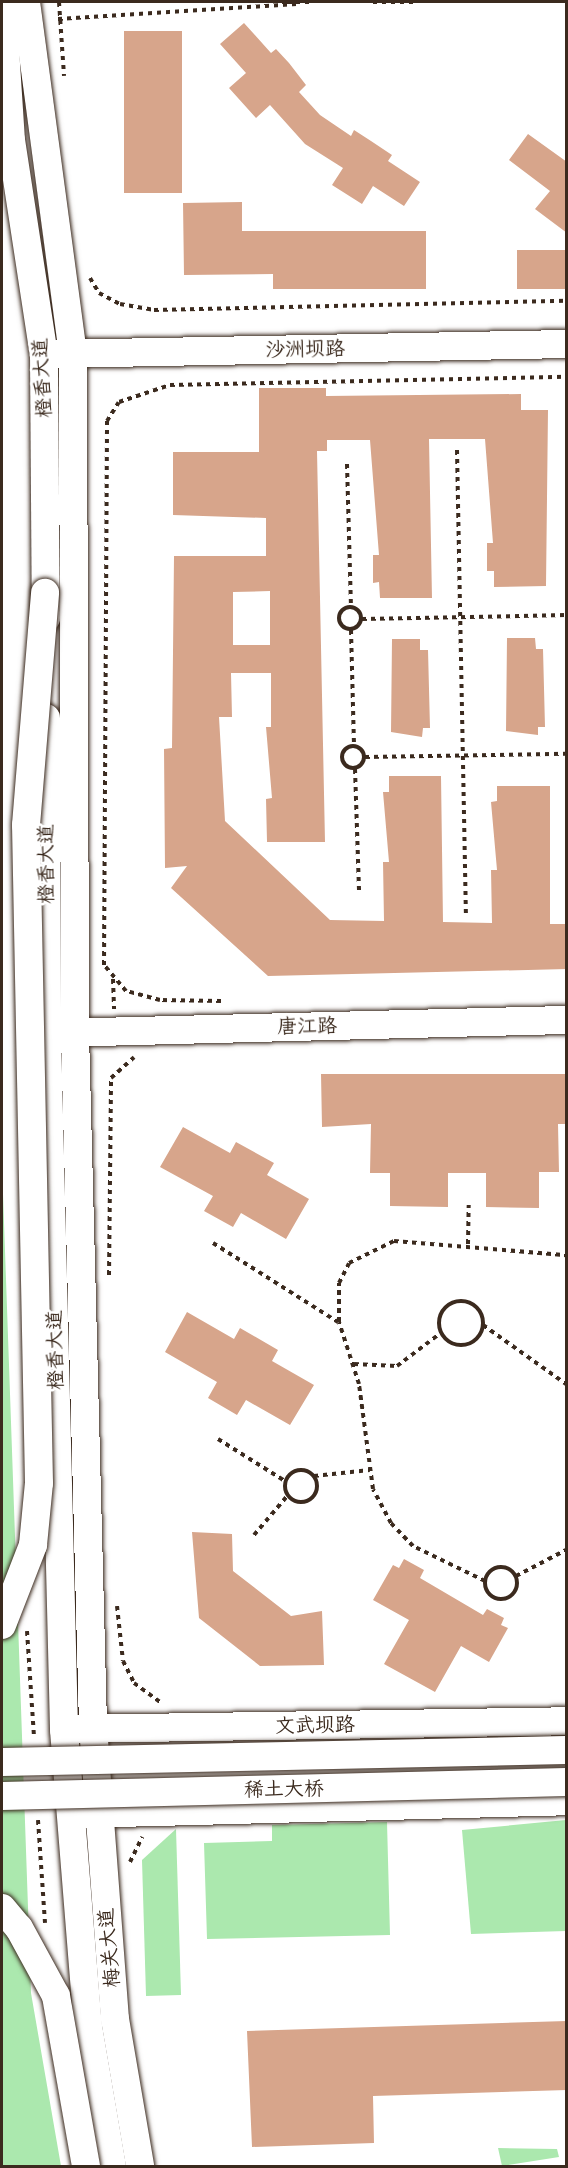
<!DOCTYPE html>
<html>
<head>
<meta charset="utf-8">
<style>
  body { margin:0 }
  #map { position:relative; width:568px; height:2168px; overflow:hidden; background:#fff; font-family:Itim,"LXGW WenKai TC",sans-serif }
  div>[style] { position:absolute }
  .green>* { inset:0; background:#abe8ae }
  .building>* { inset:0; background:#d7a58b; transform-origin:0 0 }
  .path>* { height:4px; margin-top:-2px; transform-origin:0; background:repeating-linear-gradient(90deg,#3b2a1e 0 4.5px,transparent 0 9px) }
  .path>.ring { margin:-2px; padding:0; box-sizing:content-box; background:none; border:4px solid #3b2a1e; border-radius:50% }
  .roads { filter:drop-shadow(0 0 2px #3b2a1e) drop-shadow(0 0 2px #3b2a1e) }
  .secondary>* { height:28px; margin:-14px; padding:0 14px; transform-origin:14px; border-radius:14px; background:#fff }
  .bridges { filter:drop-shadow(0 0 2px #3b2a1e) drop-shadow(0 0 2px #3b2a1e) }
  .secondary-bridge>* { height:28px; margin:-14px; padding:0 14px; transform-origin:14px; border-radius:14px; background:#fff }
  span { translate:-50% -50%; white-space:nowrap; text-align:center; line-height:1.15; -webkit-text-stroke:5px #fff; paint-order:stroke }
  .street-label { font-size:20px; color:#3b2a1e }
  .frame { position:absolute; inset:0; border:3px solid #3b2a1e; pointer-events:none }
</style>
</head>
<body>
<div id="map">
  <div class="green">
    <div style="clip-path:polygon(2px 1165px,31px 1993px,61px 2166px,2px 2166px)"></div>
    <div style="clip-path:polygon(566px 1820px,566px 1931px,471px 1934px,462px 1830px)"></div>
    <div style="clip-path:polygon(387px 1822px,390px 1935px,207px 1939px,204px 1843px,272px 1841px,272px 1825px)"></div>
    <div style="clip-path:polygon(176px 1829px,181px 1995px,146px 1996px,142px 1860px)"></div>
    <div style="clip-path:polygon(498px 2148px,557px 2149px,559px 2157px,502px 2166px)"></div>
  </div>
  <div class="building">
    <div style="clip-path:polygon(244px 23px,271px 53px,276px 49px,289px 63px,306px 85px,299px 92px,320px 115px,351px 136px,354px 130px,371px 141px,392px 155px,388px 161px,420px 182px,404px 206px,373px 186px,362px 204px,332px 185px,343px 168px,305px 144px,270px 105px,256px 118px,229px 88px,246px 73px,220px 44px)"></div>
    <div style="left:124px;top:31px;width:58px;height:162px"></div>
    <div style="clip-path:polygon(528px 134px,567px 162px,567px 233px,535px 209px,550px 191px,509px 160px)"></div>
    <div style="clip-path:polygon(242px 202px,242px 231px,426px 231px,426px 289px,273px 289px,273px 274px,184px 275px,183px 203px)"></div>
    <div style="left:517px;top:250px;width:50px;height:39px"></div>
    <div style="clip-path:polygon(evenodd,259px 388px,326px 388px,326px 396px,521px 394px,521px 410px,548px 410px,546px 586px,494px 587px,494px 571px,487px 571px,487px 543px,493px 543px,485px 439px,429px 439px,432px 598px,380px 598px,379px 582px,373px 583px,373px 555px,379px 555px,370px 440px,327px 440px,327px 451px,317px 451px,325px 842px,267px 842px,266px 799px,272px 798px,266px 727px,271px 727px,271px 673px,231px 673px,232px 717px,219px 717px,225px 821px,330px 920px,384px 921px,383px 862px,389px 862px,383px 792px,389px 792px,389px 776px,441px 776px,443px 922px,492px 923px,491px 870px,497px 870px,491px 802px,497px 801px,497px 786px,550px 786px,550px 924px,567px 924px,567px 969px,268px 976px,171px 888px,187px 866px,165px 868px,164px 749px,172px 748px,174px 556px,266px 556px,266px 518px,173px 515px,173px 452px,259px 452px,259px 388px,270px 591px,270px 645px,233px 645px,233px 592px,270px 591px)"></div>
    <div style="clip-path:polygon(507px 638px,535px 638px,536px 649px,543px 649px,545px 727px,538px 727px,538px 735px,506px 731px)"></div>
    <div style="clip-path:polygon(392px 639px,420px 639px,420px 650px,428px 650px,430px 728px,423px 728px,422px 737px,391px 732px)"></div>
    <div style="clip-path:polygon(321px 1074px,567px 1074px,567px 1124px,558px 1124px,559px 1172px,539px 1172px,539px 1208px,486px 1207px,486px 1173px,448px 1173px,448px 1207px,390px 1206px,390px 1173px,370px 1173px,371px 1124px,322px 1127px)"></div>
    <div style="clip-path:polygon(183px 1127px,230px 1153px,236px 1142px,274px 1163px,267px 1175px,309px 1199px,286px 1239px,241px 1213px,233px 1227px,204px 1211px,213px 1196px,160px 1167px)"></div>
    <div style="clip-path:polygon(187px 1312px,234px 1339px,240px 1328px,278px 1350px,272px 1361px,314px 1385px,290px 1425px,246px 1400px,237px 1415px,208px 1398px,217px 1382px,165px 1352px)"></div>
    <div style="clip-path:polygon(192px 1532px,232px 1534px,233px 1571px,291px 1616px,322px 1611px,324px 1665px,260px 1666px,199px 1618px)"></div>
    <div style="clip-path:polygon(404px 1559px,424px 1570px,420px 1578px,483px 1615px,487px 1609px,504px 1618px,501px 1625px,508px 1628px,489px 1662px,461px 1646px,435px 1692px,384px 1664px,409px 1620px,373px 1600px,393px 1565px,399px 1568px)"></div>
    <div style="clip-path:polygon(567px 2021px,567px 2090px,373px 2096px,374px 2143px,252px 2147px,247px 2031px)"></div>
  </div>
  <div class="path">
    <div style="left:59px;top:2px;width:74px;rotate:86.1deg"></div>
    <div style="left:287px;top:2px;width:26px"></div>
    <div style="left:373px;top:2px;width:42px"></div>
    <div style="left:58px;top:19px;width:239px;rotate:-3.6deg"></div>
    <div style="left:90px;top:278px;width:17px;rotate:59deg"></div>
    <div style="left:99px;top:293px;width:24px;rotate:28deg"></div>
    <div style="left:120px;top:304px;width:35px;rotate:10deg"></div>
    <div style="left:154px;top:310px;width:412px;rotate:-1.3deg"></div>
    <div style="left:457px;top:450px;width:467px;rotate:88.9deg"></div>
    <div style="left:347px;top:464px;width:143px;rotate:88.4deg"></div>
    <div class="ring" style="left:339px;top:607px;width:18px;height:18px"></div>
    <div style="left:362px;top:619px;width:204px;rotate:-1.1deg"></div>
    <div style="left:351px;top:630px;width:115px;rotate:88.5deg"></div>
    <div class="ring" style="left:342px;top:746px;width:18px;height:18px"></div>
    <div style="left:365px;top:757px;width:201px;rotate:-0.9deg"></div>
    <div style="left:355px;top:769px;width:122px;rotate:88.1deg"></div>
    <div style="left:113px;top:979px;width:30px;rotate:88deg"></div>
    <div style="left:221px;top:1001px;width:61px;rotate:-179.1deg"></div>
    <div style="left:160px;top:1000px;width:35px;rotate:-165deg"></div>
    <div style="left:126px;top:991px;width:34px;rotate:-130deg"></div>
    <div style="left:104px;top:965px;width:544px;rotate:-89.68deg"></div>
    <div style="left:107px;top:421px;width:22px;rotate:-58deg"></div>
    <div style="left:119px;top:402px;width:54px;rotate:-18.4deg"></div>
    <div style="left:170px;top:385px;width:396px;rotate:-1.2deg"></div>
    <div style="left:213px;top:1243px;width:148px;rotate:32.3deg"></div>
    <div style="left:468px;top:1244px;width:39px;rotate:-89deg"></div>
    <div style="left:109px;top:1275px;width:197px;rotate:-89.4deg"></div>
    <div style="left:111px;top:1078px;width:31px;rotate:-42deg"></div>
    <div class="ring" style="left:439px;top:1301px;width:40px;height:40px"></div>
    <div style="left:483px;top:1325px;width:102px;rotate:35.4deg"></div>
    <div style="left:354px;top:1364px;width:43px;rotate:2.7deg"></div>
    <div style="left:397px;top:1366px;width:56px;rotate:-37.1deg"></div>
    <div style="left:218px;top:1439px;width:79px;rotate:32.1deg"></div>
    <div class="ring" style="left:285px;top:1470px;width:28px;height:28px"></div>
    <div style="left:314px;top:1476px;width:56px;rotate:-6.1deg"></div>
    <div style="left:254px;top:1535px;width:52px;rotate:-49.6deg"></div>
    <div class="ring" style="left:485px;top:1567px;width:28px;height:28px"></div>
    <div style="left:516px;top:1576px;width:56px;rotate:-27.5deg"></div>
    <div style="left:485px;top:1581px;width:80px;rotate:-154.1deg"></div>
    <div style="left:413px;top:1546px;width:32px;rotate:-134deg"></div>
    <div style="left:391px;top:1523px;width:38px;rotate:-118deg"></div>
    <div style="left:373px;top:1489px;width:106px;rotate:-97.6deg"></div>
    <div style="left:359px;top:1384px;width:65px;rotate:-107.9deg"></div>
    <div style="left:339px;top:1322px;width:39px;rotate:-90deg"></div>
    <div style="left:339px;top:1283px;width:22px;rotate:-63deg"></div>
    <div style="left:349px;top:1263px;width:50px;rotate:-26.1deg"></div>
    <div style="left:394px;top:1241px;width:173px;rotate:4.7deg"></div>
    <div style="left:117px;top:1606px;width:55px;rotate:83.8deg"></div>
    <div style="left:123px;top:1661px;width:25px;rotate:63deg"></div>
    <div style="left:134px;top:1683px;width:32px;rotate:36deg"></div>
    <div style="left:27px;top:1631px;width:106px;rotate:86.2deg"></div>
    <div style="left:38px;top:1820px;width:103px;rotate:86.1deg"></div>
    <div style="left:130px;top:1862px;width:28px;rotate:-64deg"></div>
  </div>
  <div class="roads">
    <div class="secondary">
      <div style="left:2px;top:2px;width:138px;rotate:86.3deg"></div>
      <div style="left:11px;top:140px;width:218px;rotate:81.3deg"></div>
      <div style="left:44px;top:355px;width:263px;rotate:89.6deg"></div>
      <div style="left:26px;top:2px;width:355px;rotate:82.4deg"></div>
      <div style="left:73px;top:354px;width:679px;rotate:89.83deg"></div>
      <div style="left:75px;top:1033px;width:694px;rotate:88.51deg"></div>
      <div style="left:93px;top:1727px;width:293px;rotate:85.7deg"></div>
      <div style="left:115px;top:2019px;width:149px;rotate:80.3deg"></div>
      <div style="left:56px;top:354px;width:510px;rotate:-1.12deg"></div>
      <div style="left:46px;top:718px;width:315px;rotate:89.8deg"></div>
      <div style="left:47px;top:1033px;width:697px;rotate:88.6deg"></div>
      <div style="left:64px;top:1730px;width:297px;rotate:85.4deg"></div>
      <div style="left:88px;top:2026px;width:142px;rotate:80.3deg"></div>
      <div style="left:58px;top:1033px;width:508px;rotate:-1.47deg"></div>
      <div style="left:74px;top:1729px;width:492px;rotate:-0.9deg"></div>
      <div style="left:79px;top:1814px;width:487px;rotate:-1.5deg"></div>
    </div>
  </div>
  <div class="bridges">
    <div class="secondary-bridge">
      <div style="left:2px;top:1625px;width:86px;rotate:-68.8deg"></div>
      <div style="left:33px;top:1545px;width:62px;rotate:-84.5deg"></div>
      <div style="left:39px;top:1483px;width:658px;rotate:-91.13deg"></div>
      <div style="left:26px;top:825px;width:233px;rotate:-85.3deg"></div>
      <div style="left:2px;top:1762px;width:564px;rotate:-1.22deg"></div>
      <div style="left:2px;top:1796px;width:564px;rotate:-1.42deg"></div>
      <div style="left:2px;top:1908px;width:26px;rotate:50deg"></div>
      <div style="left:19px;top:1928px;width:77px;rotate:61.4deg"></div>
      <div style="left:56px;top:1996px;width:173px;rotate:80deg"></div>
    </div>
  </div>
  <div class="street-label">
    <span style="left:305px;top:349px;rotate:-1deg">沙洲坝路</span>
    <span style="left:42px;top:378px;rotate:-93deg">橙香大道</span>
    <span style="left:46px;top:864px;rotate:-90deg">橙香大道</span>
    <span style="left:307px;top:1026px;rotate:-1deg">唐江路</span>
    <span style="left:55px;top:1350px;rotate:-91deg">橙香大道</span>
    <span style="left:315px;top:1725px;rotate:-1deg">文武坝路</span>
    <span style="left:284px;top:1789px;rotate:-1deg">稀土大桥</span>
    <span style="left:109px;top:1948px;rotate:-95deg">梅关大道</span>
  </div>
  <div class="frame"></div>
</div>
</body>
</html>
